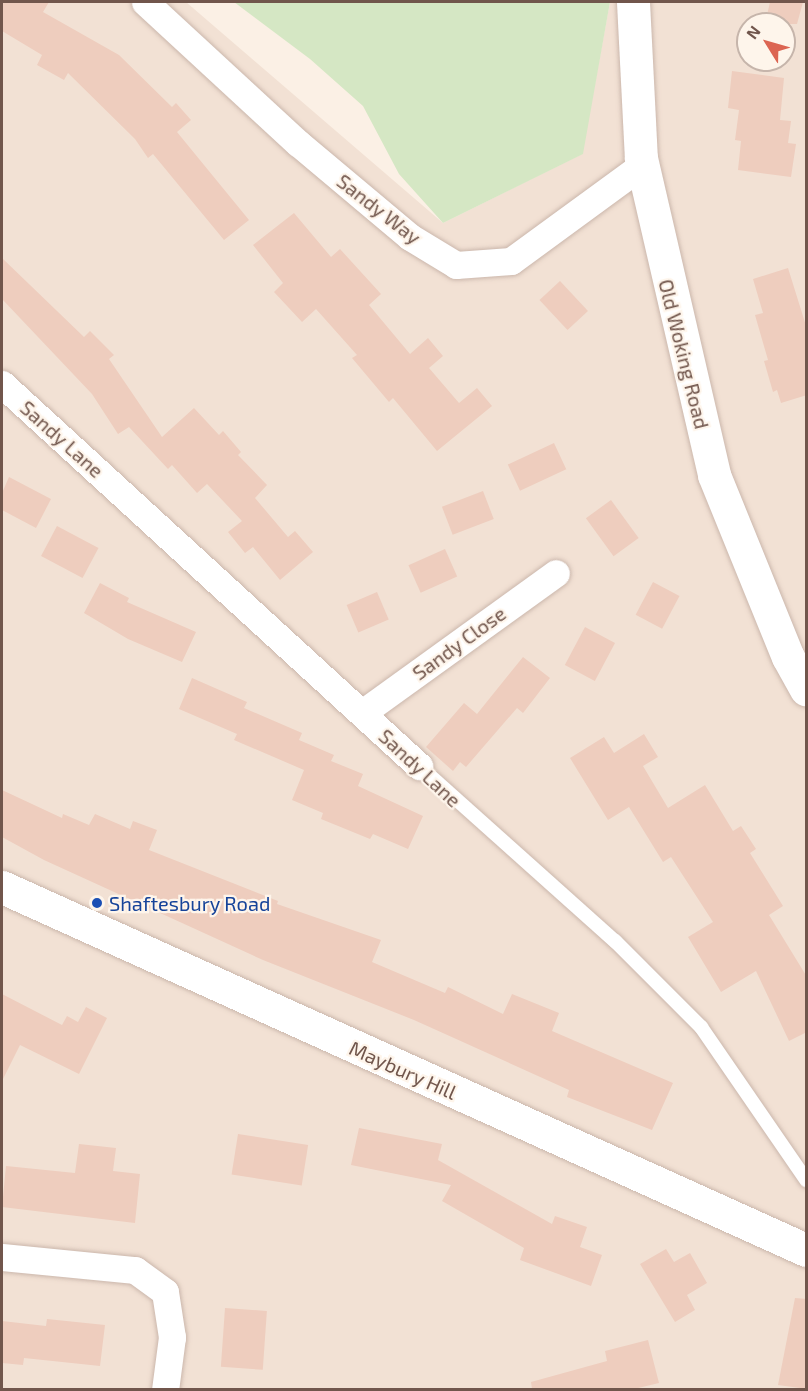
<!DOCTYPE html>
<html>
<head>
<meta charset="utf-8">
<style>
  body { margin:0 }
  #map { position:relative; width:808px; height:1391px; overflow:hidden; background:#fbf0e5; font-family:"Exo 2",sans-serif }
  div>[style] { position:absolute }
  .residential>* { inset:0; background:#f2e1d4 }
  .green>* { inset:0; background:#d5e7c4 }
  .building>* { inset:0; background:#eecdbe; transform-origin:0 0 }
  .roads { filter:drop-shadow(0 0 2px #cbb7ac) drop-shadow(0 0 2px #cbb7ac) }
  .lane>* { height:14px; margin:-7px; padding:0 7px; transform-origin:7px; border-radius:7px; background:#fff }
  .street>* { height:27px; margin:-13.5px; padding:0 13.5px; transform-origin:13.5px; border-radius:13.5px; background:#fff }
  .secondary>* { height:33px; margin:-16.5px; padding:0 16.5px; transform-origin:16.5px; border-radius:16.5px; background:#fff }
  .dots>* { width:16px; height:16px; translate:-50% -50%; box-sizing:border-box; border:3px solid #fef5eb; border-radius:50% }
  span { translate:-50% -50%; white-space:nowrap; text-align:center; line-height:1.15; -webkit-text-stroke:4.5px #fef5eb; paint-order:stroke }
  .street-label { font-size:20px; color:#71564c }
  .transit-label { font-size:20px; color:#164399 }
  .left { translate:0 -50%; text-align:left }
  .frame { position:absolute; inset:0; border:3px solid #71564c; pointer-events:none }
  .north { position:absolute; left:736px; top:12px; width:60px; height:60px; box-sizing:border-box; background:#fef5eb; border:2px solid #c6b5ab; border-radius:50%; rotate:307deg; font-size:16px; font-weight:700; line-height:24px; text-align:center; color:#71564c }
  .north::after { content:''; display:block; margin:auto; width:21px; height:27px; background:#dc6552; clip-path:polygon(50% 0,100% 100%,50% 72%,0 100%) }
</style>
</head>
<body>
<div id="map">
  <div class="residential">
    <div style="clip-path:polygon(evenodd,2px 2px,186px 2px,443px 223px,582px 154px,610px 2px,806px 2px,806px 1389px,2px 1390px,2px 2px,748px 24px,784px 24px,784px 60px,748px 60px,748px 24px)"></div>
  </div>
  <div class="green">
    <div style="clip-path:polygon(234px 2px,610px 2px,583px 154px,443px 223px,399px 174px,363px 106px,310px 59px)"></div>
  </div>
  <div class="building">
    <div style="clip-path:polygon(2px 2px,49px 2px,43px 12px,119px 55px,172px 107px,176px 103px,191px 120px,177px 132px,249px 220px,224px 240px,153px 154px,148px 158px,135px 139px,68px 73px,64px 80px,37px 65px,42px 55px,2px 31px)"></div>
    <div style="clip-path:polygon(770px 2px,803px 2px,797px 24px,765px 24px)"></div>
    <div style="clip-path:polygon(732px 71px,784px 78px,780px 120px,791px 121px,788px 143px,796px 144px,791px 177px,738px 170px,741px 141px,735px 140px,739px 110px,728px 108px)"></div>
    <div style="clip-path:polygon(294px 213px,331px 257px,340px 249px,381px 294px,369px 305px,410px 354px,428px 338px,443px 356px,429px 368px,459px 403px,477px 388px,492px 406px,437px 451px,393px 398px,389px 402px,352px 358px,357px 355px,316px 309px,302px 322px,274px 292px,283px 283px,253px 245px)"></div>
    <div style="clip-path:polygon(2px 258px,84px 337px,90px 331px,114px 355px,109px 359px,162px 437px,194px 408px,219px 435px,223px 431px,241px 452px,238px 455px,267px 485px,255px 498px,288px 537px,295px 531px,313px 552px,280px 580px,253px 547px,245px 553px,228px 532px,242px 521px,207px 484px,197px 493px,172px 465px,168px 469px,129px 427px,118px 434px,92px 394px,2px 299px)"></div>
    <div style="clip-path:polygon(788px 268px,807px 329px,807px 395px,781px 403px,777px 390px,773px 392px,764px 361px,768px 360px,755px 315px,763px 313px,753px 279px)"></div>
    <div style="left:560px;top:281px;width:41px;height:28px;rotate:47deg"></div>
    <div style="left:554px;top:443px;width:29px;height:51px;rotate:65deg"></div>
    <div style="clip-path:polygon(9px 477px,51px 499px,36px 528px,2px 510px,2px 493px)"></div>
    <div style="left:483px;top:491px;width:30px;height:44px;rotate:69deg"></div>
    <div style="left:611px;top:500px;width:47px;height:31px;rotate:54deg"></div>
    <div style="left:57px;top:526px;width:47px;height:34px;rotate:28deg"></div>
    <div style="left:445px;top:549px;width:30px;height:40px;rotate:66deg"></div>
    <div style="left:653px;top:582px;width:30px;height:37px;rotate:28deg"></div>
    <div style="clip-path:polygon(100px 583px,129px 598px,127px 602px,196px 632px,182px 662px,128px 639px,84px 613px)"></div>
    <div style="left:377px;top:592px;width:30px;height:33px;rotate:67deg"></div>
    <div style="left:585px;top:627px;width:34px;height:43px;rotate:28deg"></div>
    <div style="clip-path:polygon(523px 657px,550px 678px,523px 713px,517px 708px,466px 767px,460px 762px,453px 771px,426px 747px,464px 703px,477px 714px)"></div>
    <div style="clip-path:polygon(192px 678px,247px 702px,244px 708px,302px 733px,299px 740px,334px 755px,331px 761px,363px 774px,358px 786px,423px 816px,408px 849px,373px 834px,370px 839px,321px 819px,323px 813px,292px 800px,304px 770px,234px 740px,237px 734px,179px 709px)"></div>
    <div style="clip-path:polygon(644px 734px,658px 757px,643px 766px,668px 808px,705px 785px,733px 831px,741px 826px,756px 849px,750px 853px,783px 906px,769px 915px,807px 977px,807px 1032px,789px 1041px,756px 971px,721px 992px,688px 937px,713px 922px,671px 857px,663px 862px,629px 807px,608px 820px,570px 758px,604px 737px,614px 753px)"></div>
    <div style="clip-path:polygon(2px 790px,62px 818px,63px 814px,89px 825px,95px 814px,130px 829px,133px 821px,157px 830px,149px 850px,278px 901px,277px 904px,381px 940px,372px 962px,445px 993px,448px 987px,503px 1014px,512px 994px,559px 1013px,552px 1031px,673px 1083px,652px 1130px,567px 1097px,569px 1090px,414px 1020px,263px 960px,44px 860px,2px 837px)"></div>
    <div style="clip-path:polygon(2px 994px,62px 1025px,67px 1016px,78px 1022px,86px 1007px,107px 1018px,79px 1074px,20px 1045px,2px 1081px)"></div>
    <div style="clip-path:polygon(359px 1128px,442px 1144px,438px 1160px,552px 1224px,555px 1216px,587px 1227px,580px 1247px,602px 1255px,591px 1286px,520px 1260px,524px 1248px,442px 1201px,451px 1185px,351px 1165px)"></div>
    <div style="left:238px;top:1134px;width:71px;height:41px;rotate:9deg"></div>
    <div style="clip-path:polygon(79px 1144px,116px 1148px,113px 1171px,140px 1174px,135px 1223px,2px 1207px,6px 1166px,75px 1173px)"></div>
    <div style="clip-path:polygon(666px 1249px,674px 1262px,690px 1253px,707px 1283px,687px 1295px,695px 1310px,675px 1322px,640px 1264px)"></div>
    <div style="clip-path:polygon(795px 1298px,807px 1299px,807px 1389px,778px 1385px)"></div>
    <div style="left:225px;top:1308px;width:42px;height:59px;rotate:4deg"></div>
    <div style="clip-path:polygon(47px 1319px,105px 1325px,100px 1366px,24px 1358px,23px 1365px,2px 1363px,2px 1321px,46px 1326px)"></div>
    <div style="clip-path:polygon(648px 1340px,659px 1383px,634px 1389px,532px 1389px,531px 1382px,607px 1361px,605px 1351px)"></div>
  </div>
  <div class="roads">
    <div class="lane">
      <div style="left:419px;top:766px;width:263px;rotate:41.8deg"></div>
      <div style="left:615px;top:941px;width:122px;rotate:45deg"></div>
      <div style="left:701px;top:1027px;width:186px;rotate:55.5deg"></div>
    </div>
    <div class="street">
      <div style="left:145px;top:2px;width:208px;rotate:42.7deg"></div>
      <div style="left:298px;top:143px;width:146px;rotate:40deg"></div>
      <div style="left:410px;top:237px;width:54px;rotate:31.3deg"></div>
      <div style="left:456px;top:265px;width:55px;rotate:-4.2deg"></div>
      <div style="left:511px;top:261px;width:162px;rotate:-36.2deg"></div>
      <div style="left:2px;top:384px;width:566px;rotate:42.49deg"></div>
      <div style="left:362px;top:713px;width:239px;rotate:-35.8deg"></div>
      <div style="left:2px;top:1257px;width:134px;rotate:5.6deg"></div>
      <div style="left:135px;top:1270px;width:37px;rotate:36deg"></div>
      <div style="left:165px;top:1292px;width:46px;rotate:81.2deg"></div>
      <div style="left:172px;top:1337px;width:53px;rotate:97.5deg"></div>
    </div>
    <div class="secondary">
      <div style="left:633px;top:2px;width:156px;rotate:87.1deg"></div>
      <div style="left:641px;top:158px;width:325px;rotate:77deg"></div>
      <div style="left:714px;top:475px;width:196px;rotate:67.9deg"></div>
      <div style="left:788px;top:657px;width:37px;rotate:61deg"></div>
      <div style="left:2px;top:887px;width:882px;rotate:24.3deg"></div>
    </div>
  </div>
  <div class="dots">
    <div style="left:97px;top:903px;background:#1a4fb4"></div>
  </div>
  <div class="street-label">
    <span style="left:379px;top:209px;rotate:38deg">Sandy Way</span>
    <span style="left:684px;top:354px;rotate:76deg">Old Woking Road</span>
    <span style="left:62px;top:439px;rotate:42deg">Sandy Lane</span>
    <span style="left:459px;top:643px;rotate:-36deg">Sandy Close</span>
    <span style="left:420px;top:768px;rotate:43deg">Sandy Lane</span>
    <span style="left:403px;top:1070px;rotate:24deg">Maybury Hill</span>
  </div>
  <div class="transit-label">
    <span class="left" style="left:109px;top:903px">Shaftesbury Road</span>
  </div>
  <div class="frame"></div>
  <div class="north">N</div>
</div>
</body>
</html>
